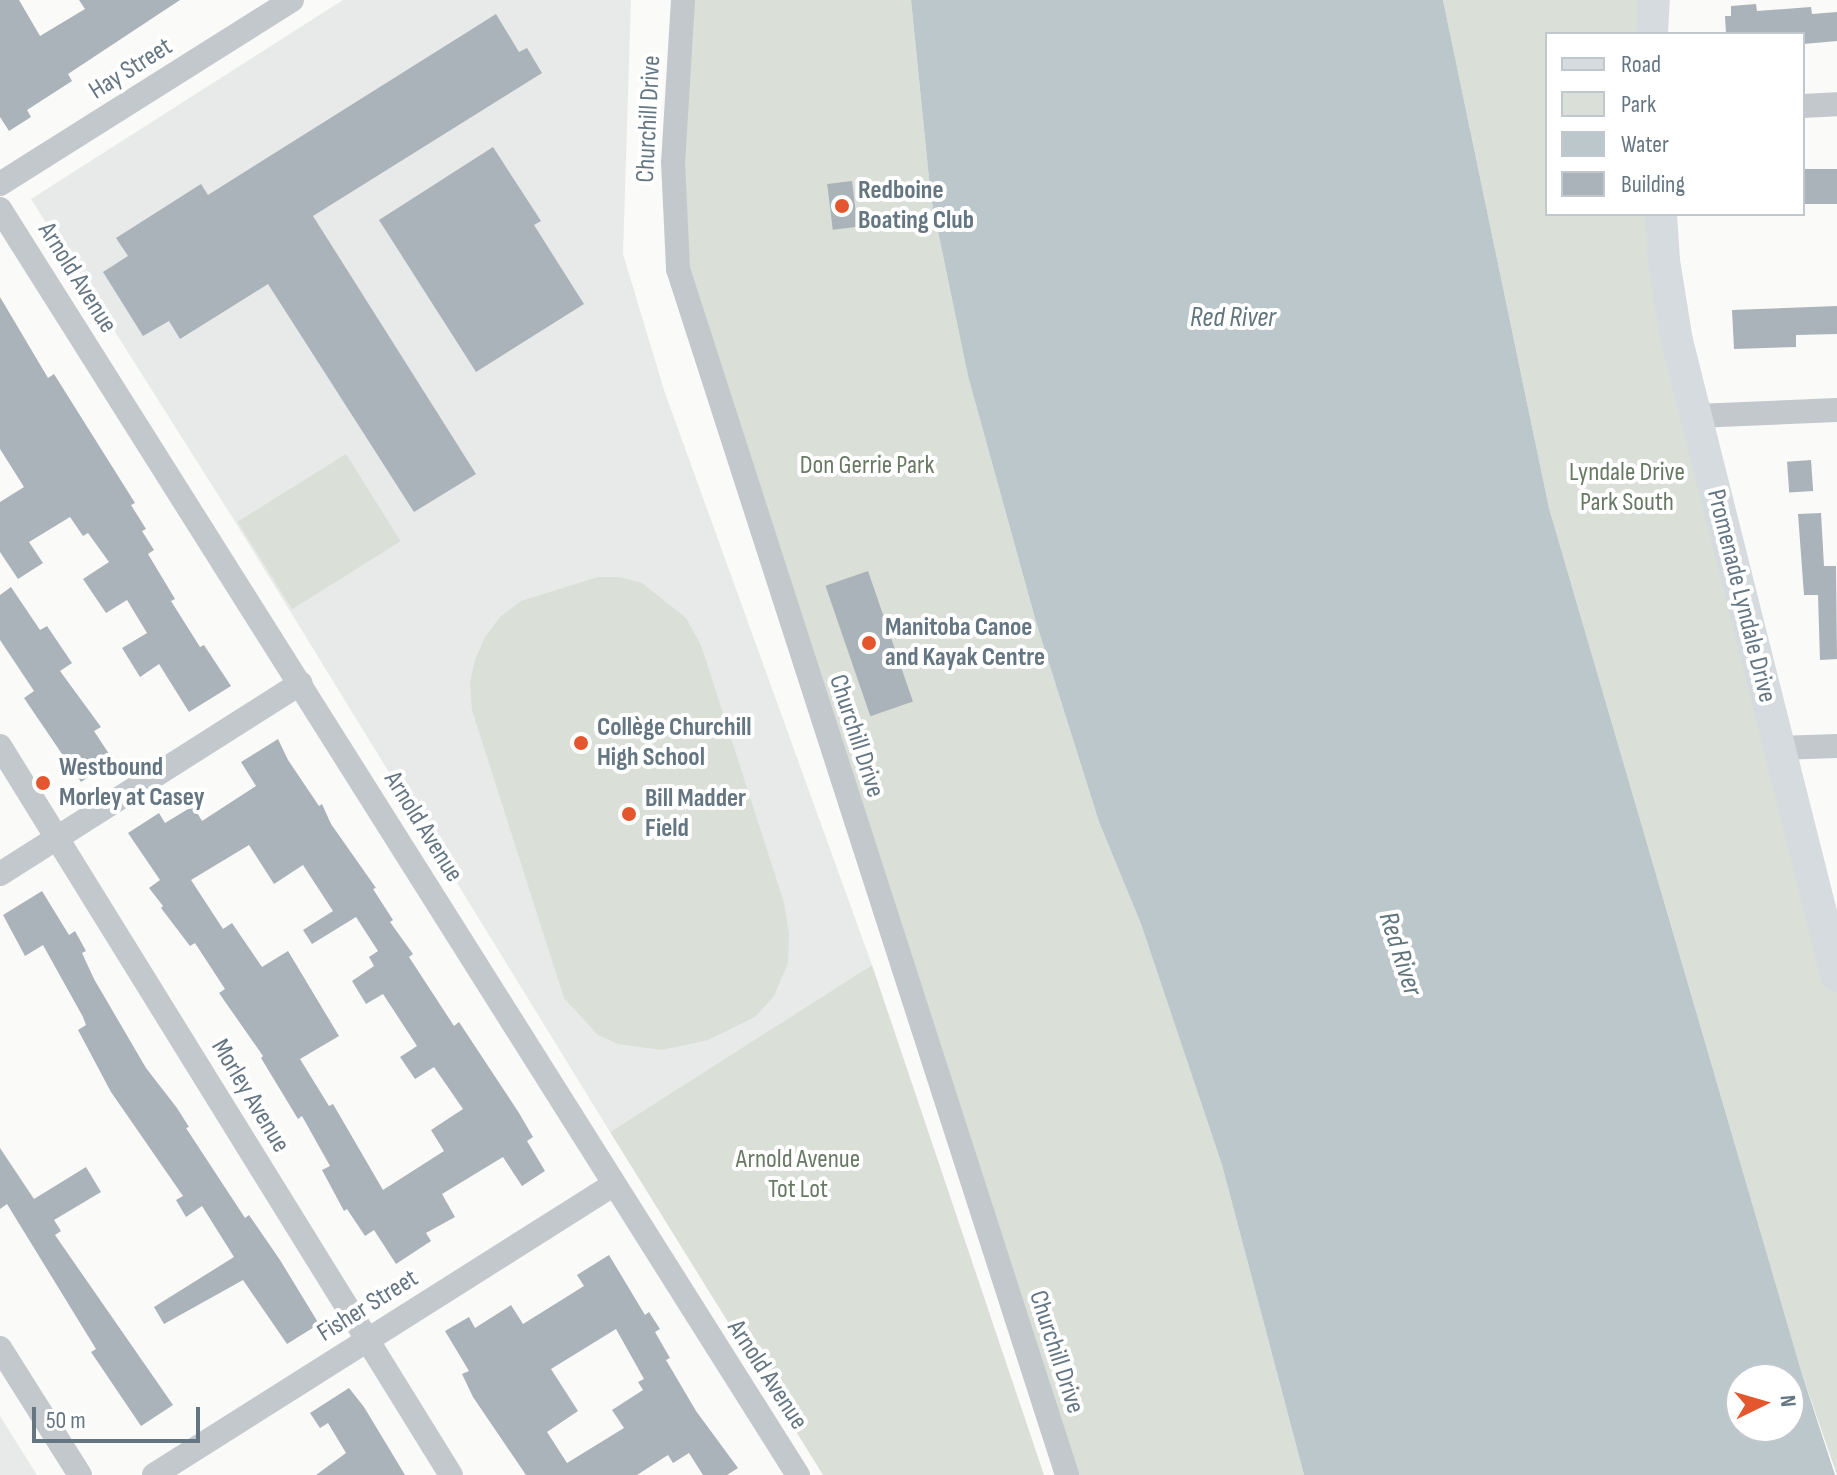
<!DOCTYPE html>
<html>
<head>
<meta charset="utf-8">
<style>
  body { margin:0 }
  #map { position:relative; width:1837px; height:1475px; overflow:hidden; background:#fafaf8; font-family:"Sofia Sans Condensed",sans-serif }
  div>[style] { position:absolute }
  .built>* { inset:0; background:#e8e9e9 }
  .green>* { inset:0; background:#dadfd7; transform-origin:0 0 }
  .water>* { inset:0; background:#bbc7cb }
  .building>* { inset:0; background:#aab3b9; transform-origin:0 0 }
  .street>* { height:24px; margin:-12px; padding:0 12px; transform-origin:12px; border-radius:12px; background:#c3c8cc }
  .secondary>* { height:32px; margin:-16px; padding:0 16px; transform-origin:16px; border-radius:16px; background:#d6dbdf }
  .dots>* { width:22px; height:22px; translate:-50% -50%; box-sizing:border-box; border:4px solid #fff; border-radius:50% }
  span { translate:-50% -50%; white-space:nowrap; text-align:center; line-height:1.15; -webkit-text-stroke:8px #fff; paint-order:stroke }
  .street-label { font-size:26px; color:#657683 }
  .poi-label { font-size:26px; color:#657683; font-weight:700 }
  .left { translate:0 -50%; text-align:left }
  .park-label { font-size:26px; color:#687a64 }
  .water-label { font-size:28px; color:#60757c; font-style:italic }
  .legend { position:absolute; left:1545px; top:32px; width:260px; height:184px; box-sizing:border-box; background:#fff; border:2px solid #c1c8cd; margin:0; padding:10px 14px; list-style:none; font-size:24px; color:#657683 }
  .legend li { display:flex; align-items:center; gap:16px; height:40px }
  .legend b { width:40px; border:2px solid #c1c8cd }
  .north { position:absolute; left:1725px; top:1363px; width:80px; height:80px; box-sizing:border-box; background:#fff; border:2px solid #c1c8cd; border-radius:50%; rotate:85deg; font-size:22px; font-weight:700; line-height:32px; text-align:center; color:#657683 }
  .north::after { content:''; display:block; margin:auto; width:28px; height:36px; background:#e4572e; clip-path:polygon(50% 0,100% 100%,50% 72%,0 100%) }
  .scale { position:absolute; left:32px; top:1407px; width:168px; height:36px; box-sizing:border-box; border:4px solid #657683; border-top:0; padding-left:10px; font-size:24px; line-height:28px; white-space:nowrap; color:#657683; -webkit-text-stroke:6px #fff; paint-order:stroke }
</style>
</head>
<body>
<div id="map">
  <div class="built">
    <div style="clip-path:polygon(343px 0,631px 0,623px 254px,664px 390px,872px 965px,610px 1132px,234px 520px,31px 199px)"></div>
    <div style="clip-path:polygon(0 1416px,37px 1475px,0 1475px)"></div>
  </div>
  <div class="green">
    <div style="clip-path:polygon(683px 0,911px 0,931px 198px,968px 376px,1036px 622px,1099px 822px,1141px 924px,1222px 1165px,1304px 1475px,1067px 1475px,703px 355px,673px 162px)"></div>
    <div style="clip-path:polygon(1443px 0,1647px 0,1645px 34px,1547px 34px,1547px 214px,1653px 214px,1837px 976px,1837px 1475px,1802px 1374px,1549px 508px)"></div>
    <div style="left:346px;top:454px;width:103px;height:128px;rotate:58deg"></div>
    <div style="clip-path:polygon(598px 577px,619px 577px,642px 583px,686px 618px,701px 645px,784px 903px,789px 934px,788px 963px,774px 996px,755px 1017px,708px 1040px,662px 1050px,618px 1044px,598px 1035px,564px 998px,472px 710px,470px 683px,475px 660px,485px 637px,500px 617px,521px 601px)"></div>
    <div style="clip-path:polygon(872px 965px,1044px 1475px,823px 1475px,610px 1132px)"></div>
  </div>
  <div class="water">
    <div style="clip-path:polygon(evenodd,911px 0,1443px 0,1549px 508px,1802px 1374px,1835px 1475px,1304px 1475px,1222px 1165px,1141px 924px,1099px 822px,1036px 622px,968px 376px,931px 198px,911px 0,1741px 1379px,1789px 1379px,1789px 1427px,1741px 1427px,1741px 1379px)"></div>
  </div>
  <div class="building">
    <div style="clip-path:polygon(0 0,19px 0,40px 36px,85px 9px,79px 0,180px 0,68px 74px,72px 81px,27px 110px,31px 117px,9px 131px,0 117px)"></div>
    <div style="clip-path:polygon(1756px 4px,1757px 11px,1811px 7px,1812px 14px,1837px 12px,1837px 41px,1803px 44px,1803px 34px,1726px 34px,1725px 16px,1731px 16px,1731px 6px)"></div>
    <div style="clip-path:polygon(496px 14px,519px 52px,527px 48px,542px 73px,313px 216px,476px 474px,414px 512px,268px 284px,180px 339px,169px 321px,143px 336px,103px 272px,128px 256px,116px 238px,201px 184px,208px 195px)"></div>
    <div style="clip-path:polygon(493px 147px,541px 221px,534px 225px,584px 304px,476px 372px,379px 220px)"></div>
    <div style="left:1803px;top:169px;width:34px;height:35px"></div>
    <div style="left:852px;top:181px;width:46px;height:25px;rotate:83deg"></div>
    <div style="clip-path:polygon(0 297px,48px 378px,54px 374px,135px 503px,131px 505px,146px 529px,142px 531px,154px 550px,148px 554px,175px 599px,171px 601px,200px 647px,204px 645px,231px 686px,189px 712px,159px 664px,140px 677px,122px 648px,147px 633px,127px 600px,106px 613px,83px 579px,109px 562px,88px 533px,83px 536px,70px 517px,29px 542px,43px 563px,18px 579px,0 552px,0 502px,24px 487px,0 449px)"></div>
    <div style="clip-path:polygon(1837px 306px,1837px 334px,1796px 335px,1796px 347px,1734px 349px,1732px 310px)"></div>
    <div style="left:1811px;top:460px;width:31px;height:24px;rotate:86deg"></div>
    <div style="clip-path:polygon(1821px 513px,1824px 566px,1836px 566px,1837px 659px,1820px 660px,1818px 595px,1804px 595px,1798px 514px)"></div>
    <div style="left:868px;top:571px;width:138px;height:45px;rotate:71deg"></div>
    <div style="clip-path:polygon(11px 587px,40px 630px,47px 626px,72px 663px,60px 671px,101px 727px,94px 731px,113px 760px,81px 782px,24px 698px,34px 691px,0 640px,0 595px)"></div>
    <div style="clip-path:polygon(evenodd,278px 739px,288px 760px,319px 806px,322px 804px,331px 824px,376px 888px,373px 889px,393px 920px,390px 922px,413px 954px,409px 957px,454px 1026px,459px 1022px,519px 1113px,533px 1137px,527px 1141px,545px 1171px,522px 1186px,503px 1157px,442px 1194px,455px 1217px,426px 1233px,431px 1241px,396px 1264px,374px 1230px,365px 1236px,347px 1209px,344px 1211px,322px 1170px,330px 1166px,302px 1116px,298px 1119px,261px 1058px,263px 1056px,219px 993px,225px 989px,195px 943px,190px 946px,161px 908px,163px 906px,149px 888px,160px 880px,128px 833px,159px 813px,165px 823px,193px 806px,202px 821px,256px 786px,241px 762px,278px 739px,249px 845px,274px 884px,303px 865px,333px 911px,303px 930px,312px 944px,356px 917px,378px 951px,369px 957px,374px 966px,352px 981px,366px 1004px,383px 994px,417px 1046px,400px 1057px,415px 1079px,434px 1067px,463px 1109px,431px 1130px,444px 1151px,383px 1190px,333px 1104px,329px 1106px,300px 1059px,339px 1036px,288px 951px,262px 967px,232px 923px,223px 929px,191px 880px,249px 845px)"></div>
    <div style="clip-path:polygon(42px 891px,69px 935px,75px 931px,86px 951px,82px 953px,94px 979px,146px 1068px,177px 1108px,189px 1127px,186px 1128px,245px 1218px,249px 1215px,280px 1260px,319px 1324px,287px 1344px,243px 1280px,164px 1324px,154px 1307px,234px 1257px,202px 1206px,186px 1217px,176px 1200px,183px 1196px,111px 1092px,78px 1030px,86px 1025px,83px 1017px,43px 945px,25px 956px,3px 915px)"></div>
    <div style="clip-path:polygon(0 1148px,34px 1199px,86px 1167px,101px 1192px,54px 1220px,61px 1231px,55px 1235px,173px 1405px,141px 1426px,91px 1352px,96px 1349px,7px 1204px,0 1209px)"></div>
    <div style="clip-path:polygon(evenodd,609px 1255px,645px 1315px,649px 1312px,660px 1329px,655px 1332px,670px 1358px,666px 1360px,696px 1411px,738px 1468px,727px 1475px,703px 1475px,689px 1453px,673px 1463px,668px 1455px,637px 1475px,526px 1475px,473px 1397px,462px 1374px,469px 1371px,445px 1331px,469px 1317px,475px 1328px,511px 1305px,523px 1324px,584px 1286px,577px 1275px,609px 1255px,616px 1329px,644px 1379px,638px 1382px,643px 1390px,612px 1410px,624px 1428px,567px 1463px,547px 1432px,578px 1411px,551px 1369px,616px 1329px)"></div>
    <div style="clip-path:polygon(349px 1388px,364px 1407px,405px 1475px,316px 1475px,346px 1453px,328px 1423px,320px 1428px,310px 1413px)"></div>
  </div>
  <div class="street">
    <div style="left:683px;top:0;width:162px;rotate:93.5deg"></div>
    <div style="left:673px;top:162px;width:107px;rotate:87.3deg"></div>
    <div style="left:678px;top:269px;width:1267px;rotate:72.12deg"></div>
    <div style="left:1803px;top:106px;width:34px;rotate:-3deg"></div>
    <div style="left:0;top:184px;width:345px;rotate:-32.2deg"></div>
    <div style="left:0;top:209px;width:1497px;rotate:57.78deg"></div>
    <div style="left:1696px;top:416px;width:141px;rotate:-2.4deg"></div>
    <div style="left:0;top:746px;width:857px;rotate:58.26deg"></div>
    <div style="left:1779px;top:748px;width:58px;rotate:-2deg"></div>
    <div style="left:0;top:874px;width:356px;rotate:-32.4deg"></div>
    <div style="left:0;top:1348px;width:150px;rotate:57.8deg"></div>
    <div style="left:154px;top:1475px;width:543px;rotate:-32.29deg"></div>
  </div>
  <div class="secondary">
    <div style="left:1652px;top:34px;width:34px;rotate:-87deg"></div>
    <div style="left:1661px;top:214px;width:47px;rotate:86.3deg"></div>
    <div style="left:1664px;top:261px;width:81px;rotate:80.8deg"></div>
    <div style="left:1677px;top:341px;width:655px;rotate:75.86deg"></div>
  </div>
  <div class="dots">
    <div style="left:842px;top:206px;background:#e4572e"></div>
    <div style="left:869px;top:643px;background:#e4572e"></div>
    <div style="left:581px;top:743px;background:#e4572e"></div>
    <div style="left:43px;top:783px;background:#e4572e"></div>
    <div style="left:629px;top:814px;background:#e4572e"></div>
  </div>
  <div class="street-label">
    <span style="left:131px;top:69px;rotate:-32deg">Hay Street</span>
    <span style="left:649px;top:119px;rotate:-87deg">Churchill Drive</span>
    <span style="left:77px;top:278px;rotate:58deg">Arnold Avenue</span>
    <span style="left:1741px;top:596px;rotate:76deg">Promenade Lyndale Drive</span>
    <span style="left:856px;top:736px;rotate:72deg">Churchill Drive</span>
    <span style="left:423px;top:827px;rotate:58deg">Arnold Avenue</span>
    <span style="left:250px;top:1096px;rotate:59deg">Morley Avenue</span>
    <span style="left:368px;top:1306px;rotate:-32deg">Fisher Street</span>
    <span style="left:1056px;top:1352px;rotate:72deg">Churchill Drive</span>
    <span style="left:767px;top:1375px;rotate:57deg">Arnold Avenue</span>
  </div>
  <div class="poi-label">
    <span class="left" style="left:858px;top:206px">Redboine<br>Boating Club</span>
    <span class="left" style="left:885px;top:643px">Manitoba Canoe<br>and Kayak Centre</span>
    <span class="left" style="left:597px;top:743px">Collège Churchill<br>High School</span>
    <span class="left" style="left:59px;top:783px">Westbound<br>Morley at Casey</span>
    <span class="left" style="left:645px;top:814px">Bill Madder<br>Field</span>
  </div>
  <div class="park-label">
    <span style="left:867px;top:466px">Don Gerrie Park</span>
    <span style="left:1627px;top:488px">Lyndale Drive<br>Park South</span>
    <span style="left:798px;top:1175px">Arnold Avenue<br>Tot Lot</span>
  </div>
  <div class="water-label">
    <span style="left:1233px;top:318px">Red River</span>
    <span style="left:1400px;top:954px;rotate:72deg">Red River</span>
  </div>
  <ul class="legend">
  <li><b style="height:10px;background:#d6dbdf"></b>Road</li>
  <li><b style="height:22px;background:#dadfd7"></b>Park</li>
  <li><b style="height:22px;background:#bbc7cb"></b>Water</li>
  <li><b style="height:22px;background:#aab3b9"></b>Building</li>
  </ul>
  <div class="north">N</div>
  <div class="scale">50 m</div>
</div>
</body>
</html>
